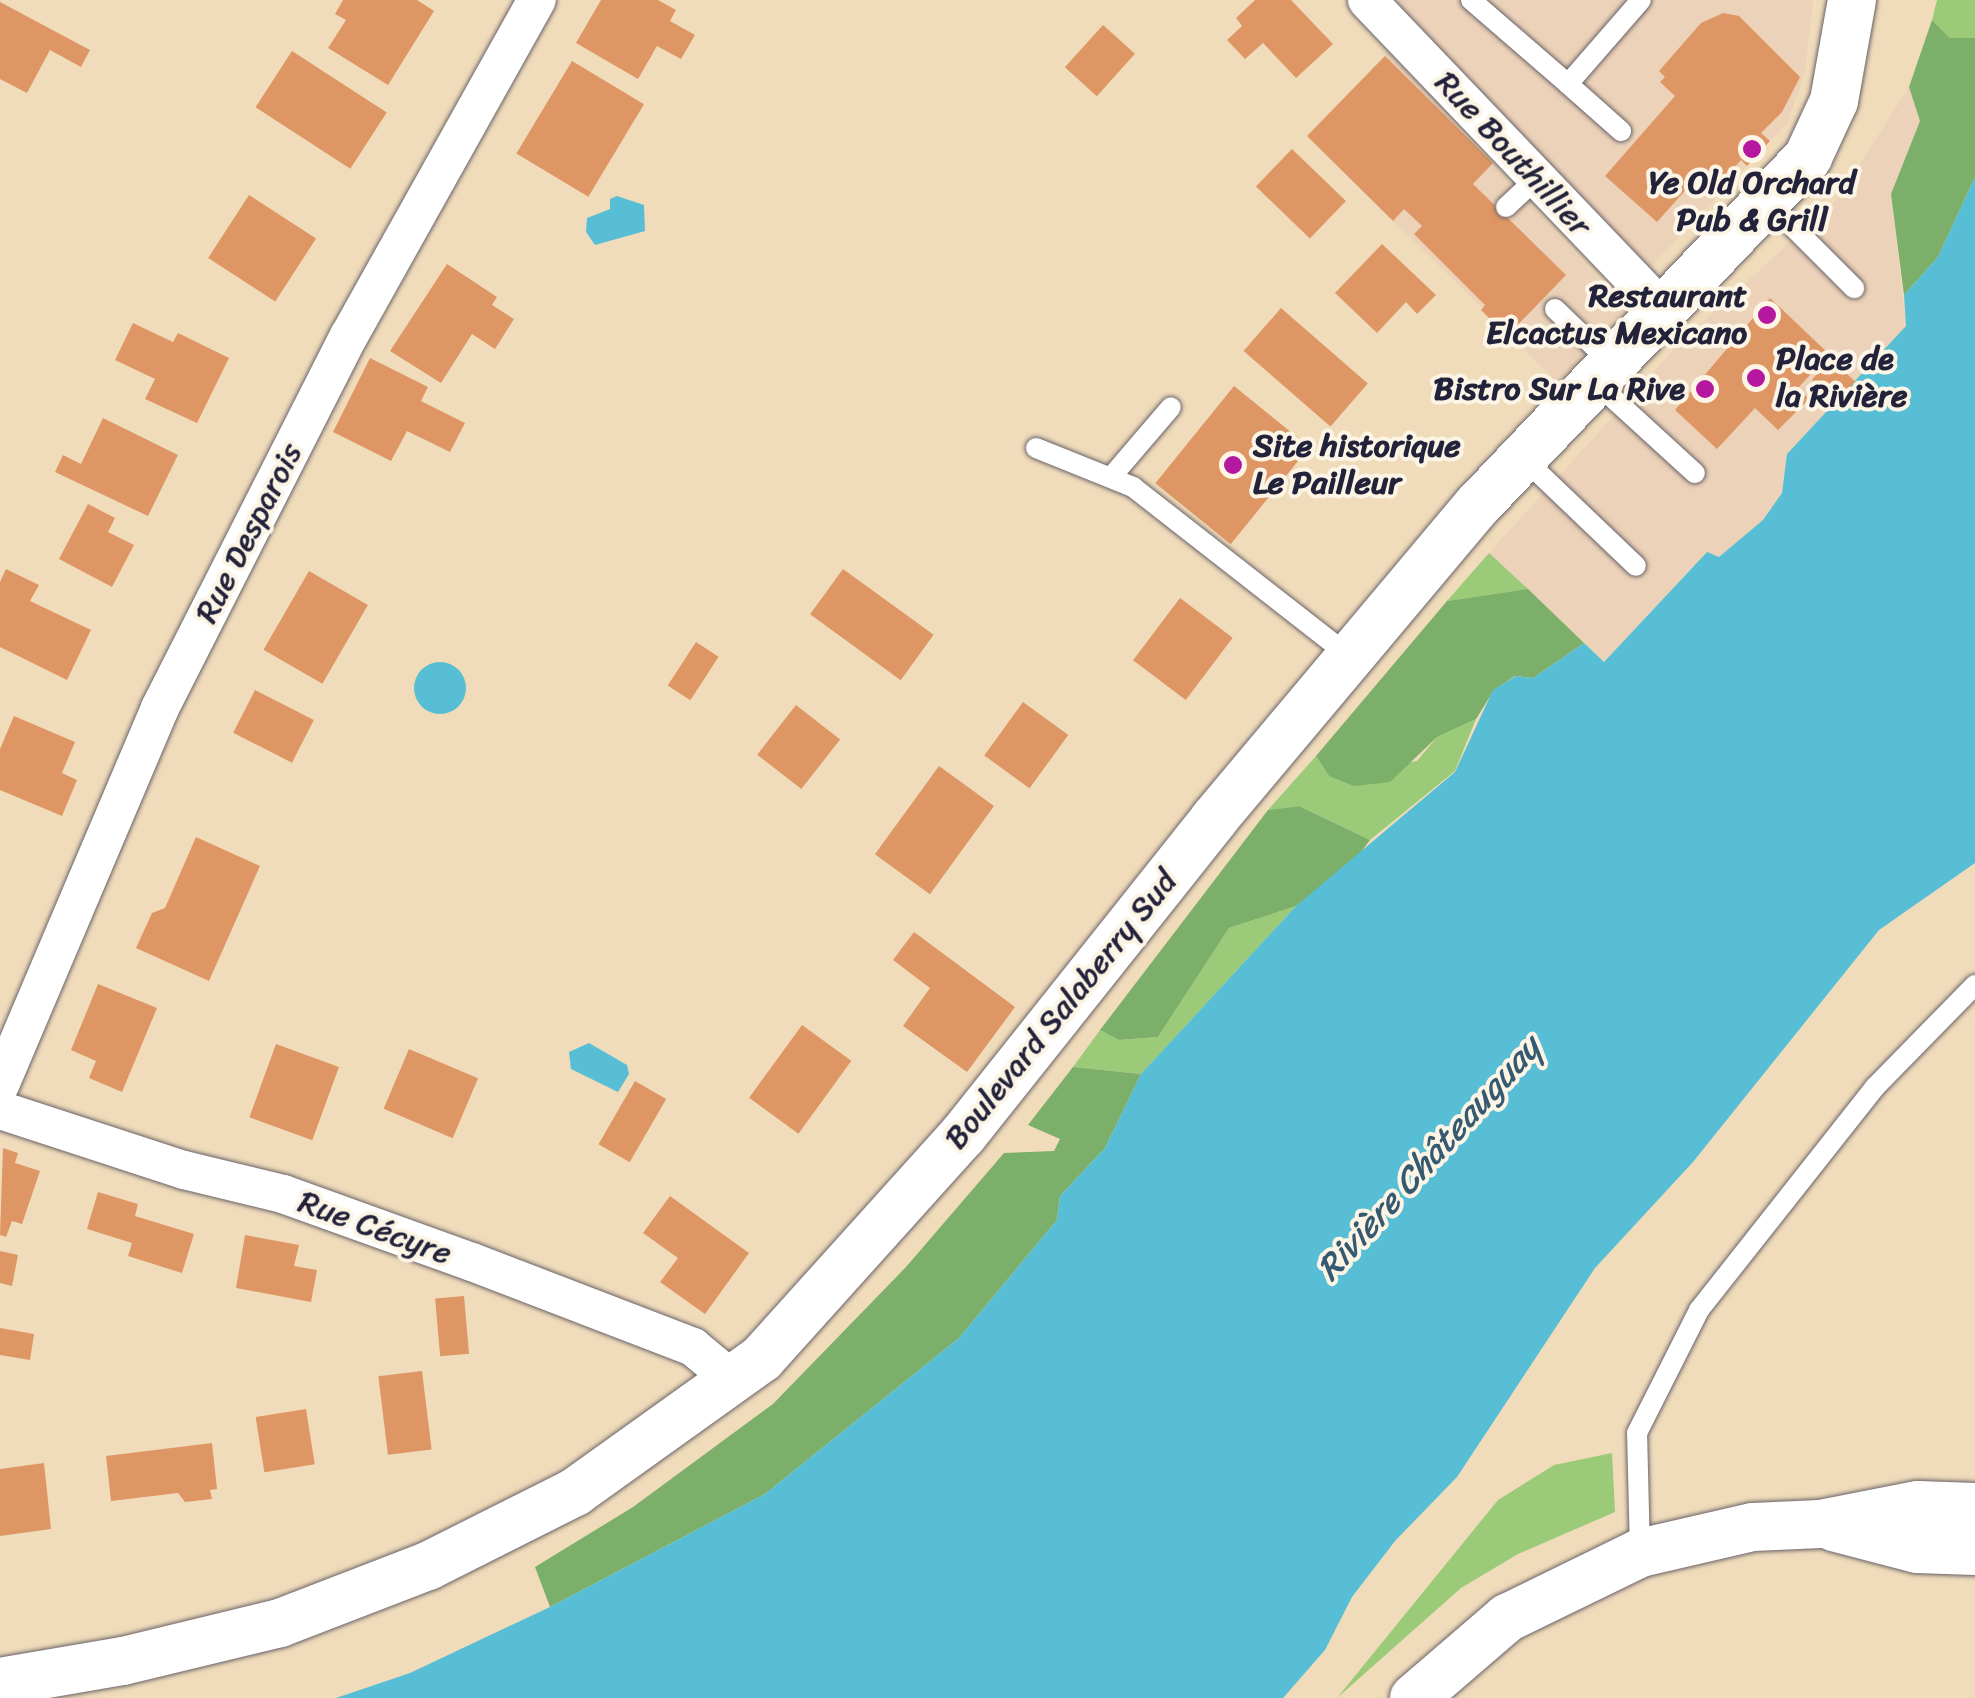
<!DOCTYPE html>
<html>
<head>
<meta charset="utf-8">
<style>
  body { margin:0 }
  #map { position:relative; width:1975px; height:1698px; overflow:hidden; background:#f0dcbb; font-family:Sriracha,sans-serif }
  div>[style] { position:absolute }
  .built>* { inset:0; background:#ecd2b9 }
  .green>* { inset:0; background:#9bcb79 }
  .forest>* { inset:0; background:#7caf69 }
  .water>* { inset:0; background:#57bed5 }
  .round { border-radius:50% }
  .building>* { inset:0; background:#de9764; transform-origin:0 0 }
  .roads { filter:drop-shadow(0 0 2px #6a6368) drop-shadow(0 0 2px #6a6368) }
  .service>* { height:20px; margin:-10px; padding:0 10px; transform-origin:10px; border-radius:10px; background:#fff }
  .minor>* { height:38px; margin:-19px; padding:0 19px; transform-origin:19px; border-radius:19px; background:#fff }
  .tertiary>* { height:48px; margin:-24px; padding:0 24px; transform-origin:24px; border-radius:24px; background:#fff }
  .dots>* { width:28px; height:28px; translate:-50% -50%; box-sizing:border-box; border:5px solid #fcf5e5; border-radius:50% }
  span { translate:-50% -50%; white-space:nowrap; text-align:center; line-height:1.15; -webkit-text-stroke:8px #fcf5e5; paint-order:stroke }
  .street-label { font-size:32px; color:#22223b }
  .poi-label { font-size:32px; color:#22223b; font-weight:700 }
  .right { translate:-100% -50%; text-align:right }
  .left { translate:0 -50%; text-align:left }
  .water-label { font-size:35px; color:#355971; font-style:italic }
</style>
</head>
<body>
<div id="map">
  <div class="built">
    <div style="clip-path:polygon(1388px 0,1813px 0,1805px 72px,1788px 122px,1643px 275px)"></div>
    <div style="clip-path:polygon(1390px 50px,1626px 310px,1557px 382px,1307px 136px)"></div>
    <div style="clip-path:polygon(1909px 87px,1920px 121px,1891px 194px,1906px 326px,1787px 454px,1782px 493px,1763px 520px,1719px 557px,1706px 552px,1604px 662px,1489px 553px,1679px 344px,1838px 198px)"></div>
  </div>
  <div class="green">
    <div style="clip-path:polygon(1937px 0,1975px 0,1975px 38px,1950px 38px,1932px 20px)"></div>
    <div style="clip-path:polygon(1489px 553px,1528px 589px,1447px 601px)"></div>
    <div style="clip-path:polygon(1476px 719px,1455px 771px,1370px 840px,1299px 806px,1268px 810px,1316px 756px,1329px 776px,1417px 761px,1437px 737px)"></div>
    <div style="clip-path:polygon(1296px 906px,1141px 1074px,1073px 1067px,1100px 1030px,1119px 1040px,1158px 1037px,1229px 928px)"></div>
    <div style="clip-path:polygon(1612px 1453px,1615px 1512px,1518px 1554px,1461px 1588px,1337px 1698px,1498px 1500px,1554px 1465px)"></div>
  </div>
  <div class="forest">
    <div style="clip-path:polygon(1932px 20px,1950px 38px,1975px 38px,1975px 177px,1938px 257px,1904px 295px,1891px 194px,1920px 121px,1909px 87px)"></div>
    <div style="clip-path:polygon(1528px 589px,1584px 643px,1533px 678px,1515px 676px,1494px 690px,1476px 719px,1437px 737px,1390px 782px,1354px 786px,1329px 776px,1316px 756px,1447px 601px)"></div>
    <div style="clip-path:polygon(1299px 806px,1370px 840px,1348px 869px,1296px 906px,1229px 928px,1158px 1037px,1119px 1040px,1100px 1030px,1268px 810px)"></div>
    <div style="clip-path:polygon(1073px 1067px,1141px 1074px,1105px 1148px,1060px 1196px,1057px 1220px,959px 1338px,765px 1494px,550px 1607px,535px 1567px,633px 1507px,773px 1404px,906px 1267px,1004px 1153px,1054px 1151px,1060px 1139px,1028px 1125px)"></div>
  </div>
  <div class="water">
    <div style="clip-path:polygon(1975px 177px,1975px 863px,1879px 930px,1693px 1162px,1595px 1268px,1457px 1477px,1395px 1541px,1352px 1597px,1325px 1650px,1283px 1698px,336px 1698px,410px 1673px,550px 1607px,765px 1494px,959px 1338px,1057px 1220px,1060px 1196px,1105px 1148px,1141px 1074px,1296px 906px,1455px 772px,1493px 690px,1516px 676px,1533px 678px,1584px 643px,1604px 662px,1707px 552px,1719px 557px,1763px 520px,1782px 493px,1787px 454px,1906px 326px,1904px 295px,1938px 257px)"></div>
    <div style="clip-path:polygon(617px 196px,644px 205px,645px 231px,595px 245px,586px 232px,587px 218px,610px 209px,610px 199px)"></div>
    <div class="round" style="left:414px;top:662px;width:52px;height:52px"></div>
    <div style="clip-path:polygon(589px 1043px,627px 1065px,629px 1074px,618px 1092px,571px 1069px,569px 1052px)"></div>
  </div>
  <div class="building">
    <div style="clip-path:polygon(343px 0,417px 0,434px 11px,388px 85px,328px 48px,346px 20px,335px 14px)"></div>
    <div style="clip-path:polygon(601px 0,658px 0,676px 10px,670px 21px,695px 35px,681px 59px,657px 46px,638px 79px,576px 43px)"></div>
    <div style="clip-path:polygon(1255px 0,1291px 0,1333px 44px,1296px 78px,1263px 43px,1245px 59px,1227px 40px,1242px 26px,1236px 18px)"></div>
    <div style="clip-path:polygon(0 2px,90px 50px,81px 67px,50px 50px,27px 93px,0 79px)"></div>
    <div style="clip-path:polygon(1723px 13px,1739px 16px,1800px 77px,1782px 112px,1761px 133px,1770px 141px,1747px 166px,1741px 160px,1716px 189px,1708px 182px,1699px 191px,1691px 184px,1657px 222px,1605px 176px,1675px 96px,1660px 82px,1665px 77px,1659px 71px,1701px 23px)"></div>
    <div style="left:1103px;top:25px;width:43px;height:57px;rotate:42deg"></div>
    <div style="left:292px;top:51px;width:113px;height:67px;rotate:33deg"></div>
    <div style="clip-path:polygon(1385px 56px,1493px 163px,1473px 184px,1566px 275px,1507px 336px,1481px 310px,1485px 305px,1414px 234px,1422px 226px,1404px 209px,1393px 221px,1307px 136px)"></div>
    <div style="left:572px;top:61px;width:84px;height:108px;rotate:31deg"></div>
    <div style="left:1292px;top:149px;width:75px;height:52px;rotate:44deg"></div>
    <div style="left:249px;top:195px;width:80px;height:75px;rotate:33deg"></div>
    <div style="clip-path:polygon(1382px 244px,1436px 295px,1417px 314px,1406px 302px,1377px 333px,1335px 293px)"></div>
    <div style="clip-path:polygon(447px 264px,497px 297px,492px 305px,514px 319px,495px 349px,472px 334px,441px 383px,390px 351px)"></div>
    <div style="clip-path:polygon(1770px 298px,1829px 354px,1798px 388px,1809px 399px,1778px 430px,1755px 408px,1717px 449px,1675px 410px)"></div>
    <div style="left:1281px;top:308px;width:115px;height:57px;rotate:41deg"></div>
    <div style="clip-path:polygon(133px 323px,173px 342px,178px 333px,229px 358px,197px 423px,145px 399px,155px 379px,115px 360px)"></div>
    <div style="clip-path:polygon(370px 358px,428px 387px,421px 401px,465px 423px,450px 452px,407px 431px,391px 461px,333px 432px)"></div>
    <div style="left:1831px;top:359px;width:33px;height:28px;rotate:43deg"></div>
    <div style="left:1234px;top:386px;width:97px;height:125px;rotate:39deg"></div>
    <div style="clip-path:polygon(103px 418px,178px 455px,148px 516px,55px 472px,63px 455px,81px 464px)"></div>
    <div style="clip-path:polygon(88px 504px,115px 518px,108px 532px,134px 545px,112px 587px,59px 559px)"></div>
    <div style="clip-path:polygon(6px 569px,39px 585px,30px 601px,91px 630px,67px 680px,0 647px,0 582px)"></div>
    <div style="left:843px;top:569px;width:112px;height:56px;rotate:36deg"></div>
    <div style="left:309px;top:571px;width:68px;height:91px;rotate:30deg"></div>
    <div style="left:1180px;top:598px;width:66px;height:78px;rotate:37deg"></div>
    <div style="left:696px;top:642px;width:27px;height:52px;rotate:33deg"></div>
    <div style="left:255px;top:690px;width:66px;height:48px;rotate:27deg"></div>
    <div style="left:1023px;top:702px;width:56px;height:66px;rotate:36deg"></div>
    <div style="left:796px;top:705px;width:56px;height:63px;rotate:38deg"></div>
    <div style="clip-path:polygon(14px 716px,75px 742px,62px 773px,77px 780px,62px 816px,0 790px,0 749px)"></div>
    <div style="left:939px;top:766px;width:68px;height:109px;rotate:36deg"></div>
    <div style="clip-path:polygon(196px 837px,260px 866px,209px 981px,136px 948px,152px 913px,165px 908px)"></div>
    <div style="clip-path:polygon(914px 932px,1015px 1007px,967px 1072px,903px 1026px,930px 988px,893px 960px)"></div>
    <div style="clip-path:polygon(98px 984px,157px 1008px,122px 1092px,89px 1078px,96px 1061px,71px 1050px)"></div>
    <div style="left:802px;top:1025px;width:61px;height:90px;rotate:36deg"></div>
    <div style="left:276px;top:1044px;width:67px;height:78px;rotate:20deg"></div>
    <div style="left:409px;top:1049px;width:75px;height:65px;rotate:23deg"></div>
    <div style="left:635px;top:1081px;width:36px;height:73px;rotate:30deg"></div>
    <div style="clip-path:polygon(3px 1148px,18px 1153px,15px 1163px,40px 1171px,22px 1224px,12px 1221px,6px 1237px,0 1235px)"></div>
    <div style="clip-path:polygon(98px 1192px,138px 1204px,135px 1216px,194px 1234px,182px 1273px,128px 1256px,132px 1243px,87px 1229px)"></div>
    <div style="clip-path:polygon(670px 1196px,749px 1253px,705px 1314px,660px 1282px,678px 1258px,643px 1233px)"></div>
    <div style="clip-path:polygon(245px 1235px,299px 1245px,294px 1266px,317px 1270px,311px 1302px,236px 1288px)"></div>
    <div style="clip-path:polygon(0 1251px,18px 1255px,12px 1286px,0 1283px)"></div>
    <div style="left:464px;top:1296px;width:58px;height:29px;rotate:85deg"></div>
    <div style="clip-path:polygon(0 1328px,34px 1334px,30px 1360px,0 1355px)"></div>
    <div style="left:422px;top:1371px;width:79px;height:44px;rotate:83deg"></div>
    <div style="left:306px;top:1409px;width:56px;height:51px;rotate:81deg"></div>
    <div style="clip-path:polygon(212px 1443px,217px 1489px,210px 1490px,212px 1499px,185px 1502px,178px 1493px,111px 1501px,106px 1456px)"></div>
    <div style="clip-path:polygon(44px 1463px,51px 1529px,0 1536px,0 1469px)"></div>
  </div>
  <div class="roads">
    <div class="service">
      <div style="left:1471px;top:0;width:128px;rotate:40.9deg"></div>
      <div style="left:1568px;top:84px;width:111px;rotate:-49deg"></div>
      <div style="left:1568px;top:84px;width:71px;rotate:41.6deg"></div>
      <div style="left:1768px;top:202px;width:122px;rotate:45deg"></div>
      <div style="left:1506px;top:207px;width:41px;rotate:-43deg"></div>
      <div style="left:1555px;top:309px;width:75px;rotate:43.9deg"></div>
      <div style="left:1593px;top:380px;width:138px;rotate:42.4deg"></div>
      <div style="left:1036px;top:448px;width:105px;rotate:21.9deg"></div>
      <div style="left:1133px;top:487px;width:274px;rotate:38deg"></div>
      <div style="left:1523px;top:458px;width:156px;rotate:43.7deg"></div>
      <div style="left:1113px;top:475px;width:89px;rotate:-49.5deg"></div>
      <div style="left:1640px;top:1553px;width:120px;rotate:-91.4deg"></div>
      <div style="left:1637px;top:1433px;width:138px;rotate:-63.2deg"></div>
      <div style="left:1699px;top:1310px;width:284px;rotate:-51.7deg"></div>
      <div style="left:1875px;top:1087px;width:143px;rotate:-45.6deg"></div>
    </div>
    <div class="minor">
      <div style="left:1367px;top:0;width:424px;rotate:46.3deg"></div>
      <div style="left:0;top:1085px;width:410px;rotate:-67deg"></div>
      <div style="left:160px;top:708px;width:417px;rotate:-63.1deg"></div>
      <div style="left:349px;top:336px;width:385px;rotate:-60.8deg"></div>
      <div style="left:0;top:1110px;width:194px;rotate:18.1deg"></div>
      <div style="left:184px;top:1170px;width:102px;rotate:13.6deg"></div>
      <div style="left:283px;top:1194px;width:201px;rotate:19.8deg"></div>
      <div style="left:472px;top:1262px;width:237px;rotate:21deg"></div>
      <div style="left:693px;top:1347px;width:53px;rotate:39.7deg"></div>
    </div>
    <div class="tertiary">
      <div style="left:1833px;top:1527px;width:87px;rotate:14.7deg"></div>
      <div style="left:1917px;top:1549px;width:58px;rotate:2deg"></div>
      <div style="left:0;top:1682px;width:125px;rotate:-9.7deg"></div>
      <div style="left:123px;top:1661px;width:162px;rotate:-13.6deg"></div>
      <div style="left:280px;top:1623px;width:159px;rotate:-21.1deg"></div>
      <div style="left:428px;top:1566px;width:165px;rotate:-26.7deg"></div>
      <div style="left:575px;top:1492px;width:230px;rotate:-35.6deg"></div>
      <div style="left:762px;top:1358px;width:300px;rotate:-48deg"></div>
      <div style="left:963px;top:1135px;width:404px;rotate:-51.5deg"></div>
      <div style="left:1214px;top:819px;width:409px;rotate:-50deg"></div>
      <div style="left:1477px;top:506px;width:481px;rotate:-46.5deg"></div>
      <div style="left:1808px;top:157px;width:62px;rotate:-65.1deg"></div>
      <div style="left:1834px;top:101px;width:103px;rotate:-79.9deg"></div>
      <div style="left:1414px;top:1698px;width:123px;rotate:-40.7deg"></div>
      <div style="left:1507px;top:1618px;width:148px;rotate:-26deg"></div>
      <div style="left:1640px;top:1553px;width:116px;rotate:-13deg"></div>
      <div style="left:1753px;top:1527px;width:67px;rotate:-2.6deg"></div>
      <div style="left:1820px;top:1524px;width:100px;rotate:-11deg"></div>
      <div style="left:1918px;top:1505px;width:57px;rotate:2deg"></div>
    </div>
  </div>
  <div class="dots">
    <div style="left:1752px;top:149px;background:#b5179e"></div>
    <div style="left:1767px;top:315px;background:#b5179e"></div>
    <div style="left:1756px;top:378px;background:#b5179e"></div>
    <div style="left:1705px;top:389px;background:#b5179e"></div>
    <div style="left:1233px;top:465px;background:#b5179e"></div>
  </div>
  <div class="street-label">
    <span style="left:1513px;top:154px;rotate:47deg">Rue Bouthillier</span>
    <span style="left:249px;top:533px;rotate:-63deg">Rue Desparois</span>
    <span style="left:1061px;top:1010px;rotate:-51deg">Boulevard Salaberry Sud</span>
    <span style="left:375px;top:1228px;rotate:20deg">Rue Cécyre</span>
  </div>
  <div class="poi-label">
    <span style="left:1752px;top:202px">Ye Old Orchard<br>Pub &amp; Grill</span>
    <span class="right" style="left:1747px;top:315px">Restaurant<br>Elcactus Mexicano</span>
    <span class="left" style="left:1776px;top:378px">Place de<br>la Rivière</span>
    <span class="right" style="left:1685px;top:389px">Bistro Sur La Rive</span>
    <span class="left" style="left:1253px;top:465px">Site historique<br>Le Pailleur</span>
  </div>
  <div class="water-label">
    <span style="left:1428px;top:1158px;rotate:-48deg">Rivière Châteauguay</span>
  </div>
</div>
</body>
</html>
